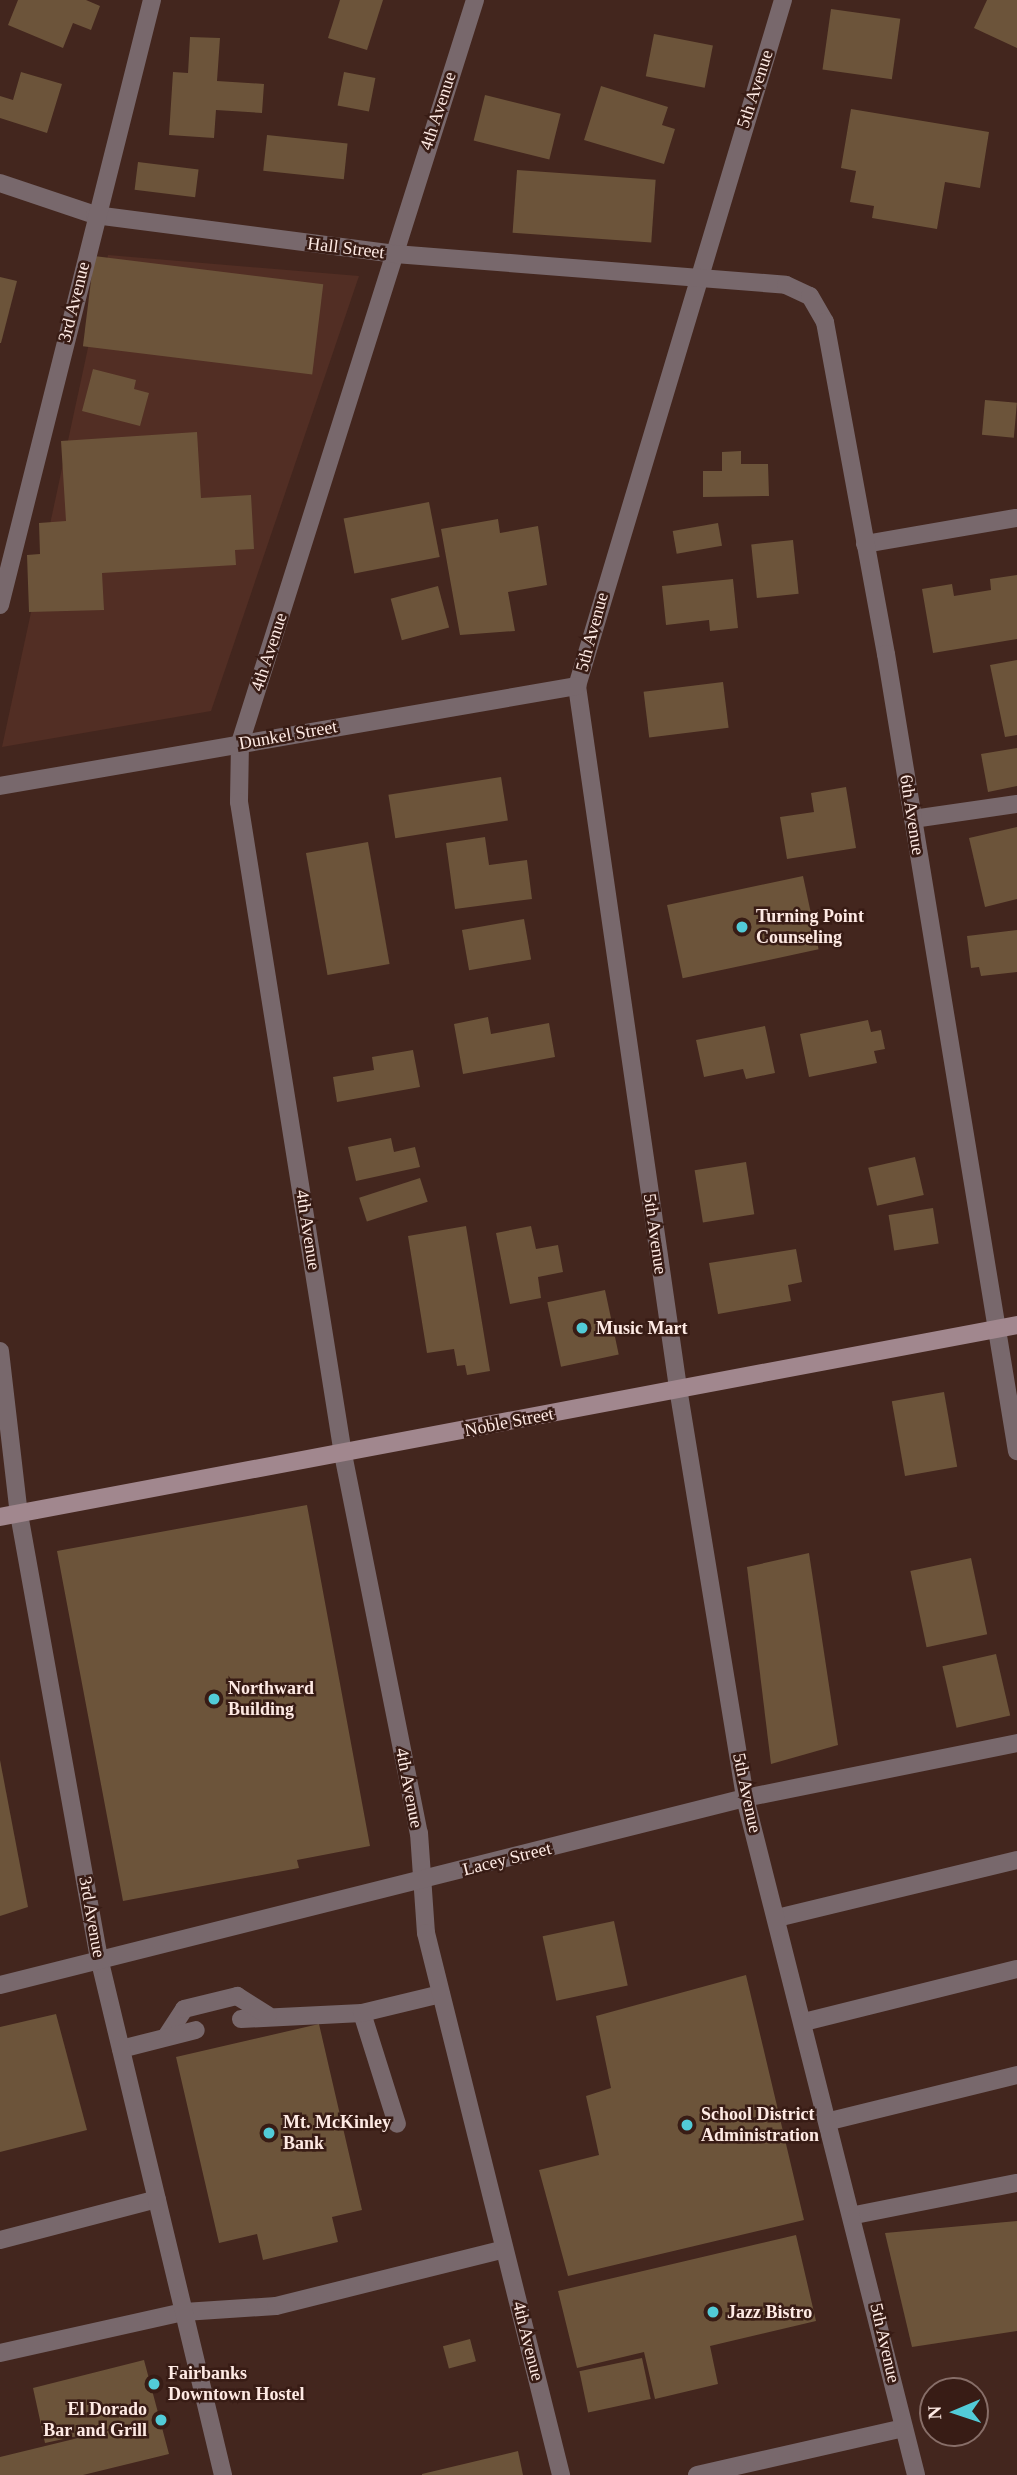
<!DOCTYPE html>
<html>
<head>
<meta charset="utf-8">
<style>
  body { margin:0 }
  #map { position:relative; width:1017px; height:2475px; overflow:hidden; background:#43261e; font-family:Georgia,serif }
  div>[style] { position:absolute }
  .built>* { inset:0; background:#522e24 }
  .building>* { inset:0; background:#6c543a; transform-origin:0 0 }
  .lane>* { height:18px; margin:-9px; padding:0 9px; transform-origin:9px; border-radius:9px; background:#78686c }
  .street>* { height:18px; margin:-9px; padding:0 9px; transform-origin:9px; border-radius:9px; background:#78686c }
  .secondary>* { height:18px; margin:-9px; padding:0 9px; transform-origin:9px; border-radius:9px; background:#a1878e }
  .dots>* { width:19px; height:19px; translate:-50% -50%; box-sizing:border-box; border:4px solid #381c15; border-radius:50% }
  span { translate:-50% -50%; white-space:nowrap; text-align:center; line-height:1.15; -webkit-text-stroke:5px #381c15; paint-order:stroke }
  .street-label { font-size:18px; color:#feeae4 }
  .poi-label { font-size:18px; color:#feeae4; font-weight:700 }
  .left { translate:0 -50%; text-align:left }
  .right { translate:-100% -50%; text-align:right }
  .north { position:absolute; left:919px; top:2377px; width:70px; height:70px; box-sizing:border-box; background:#381c15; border:2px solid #876e68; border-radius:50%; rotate:268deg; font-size:19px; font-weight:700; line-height:28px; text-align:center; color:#feeae4 }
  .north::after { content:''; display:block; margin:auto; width:24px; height:32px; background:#52cbd7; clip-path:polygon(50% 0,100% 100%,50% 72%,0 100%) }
</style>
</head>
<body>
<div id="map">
  <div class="built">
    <div style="clip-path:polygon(108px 255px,359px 276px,211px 711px,2px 747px)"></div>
  </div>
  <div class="building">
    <div style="clip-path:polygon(18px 0,86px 0,100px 6px,91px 30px,73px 23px,63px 48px,8px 25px)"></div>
    <div style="clip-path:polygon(340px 0,383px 0,367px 50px,328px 38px)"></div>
    <div style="clip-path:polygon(987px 0,1017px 0,1017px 48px,974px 28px)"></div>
    <div style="left:831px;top:9px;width:70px;height:61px;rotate:8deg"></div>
    <div style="left:654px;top:34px;width:60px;height:43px;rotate:11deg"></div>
    <div style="clip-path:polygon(190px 37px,220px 38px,217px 81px,264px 84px,262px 113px,216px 110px,214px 138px,169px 135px,173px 72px,188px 73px)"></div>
    <div style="clip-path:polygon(21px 72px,62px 84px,47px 133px,0 118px,0 96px,13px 100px)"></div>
    <div style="left:344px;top:72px;width:32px;height:34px;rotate:11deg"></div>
    <div style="clip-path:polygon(601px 86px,668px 107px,662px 125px,675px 129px,664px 164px,584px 140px)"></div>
    <div style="left:485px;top:95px;width:78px;height:47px;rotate:14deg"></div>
    <div style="clip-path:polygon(851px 109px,989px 132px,980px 188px,945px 182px,937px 229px,872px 218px,874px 206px,850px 202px,856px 171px,841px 168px)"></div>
    <div style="left:267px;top:135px;width:81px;height:36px;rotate:6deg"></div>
    <div style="left:138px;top:162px;width:61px;height:28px;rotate:7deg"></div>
    <div style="left:517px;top:170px;width:139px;height:63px;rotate:4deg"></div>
    <div style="left:94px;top:256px;width:231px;height:91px;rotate:7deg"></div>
    <div style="clip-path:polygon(0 277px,17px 281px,1px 343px,0 343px)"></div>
    <div style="clip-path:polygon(93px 369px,136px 380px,134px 389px,149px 393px,140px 426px,82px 411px)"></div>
    <div style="left:985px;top:400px;width:32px;height:35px;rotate:5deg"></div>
    <div style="clip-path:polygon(197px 432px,201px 498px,251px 495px,254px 549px,235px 550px,236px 565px,102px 573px,104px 610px,29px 612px,27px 555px,40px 554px,39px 523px,66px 521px,61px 441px)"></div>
    <div style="clip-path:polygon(741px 451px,741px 464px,768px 464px,769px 496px,703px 497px,703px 471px,722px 471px,722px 452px)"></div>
    <div style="left:429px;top:502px;width:56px;height:87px;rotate:79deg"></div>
    <div style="clip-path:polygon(498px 519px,500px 533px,538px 526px,547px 585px,508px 592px,515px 631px,460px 635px,441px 529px)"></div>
    <div style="left:718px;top:523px;width:23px;height:46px;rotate:80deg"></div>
    <div style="left:793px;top:540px;width:54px;height:42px;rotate:84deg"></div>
    <div style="clip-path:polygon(1017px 575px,1017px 639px,933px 653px,922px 589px,952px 584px,954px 596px,991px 590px,990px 579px)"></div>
    <div style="clip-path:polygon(733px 579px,738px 628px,710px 631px,709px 620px,666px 625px,662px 586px)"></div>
    <div style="left:438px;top:586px;width:43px;height:49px;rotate:75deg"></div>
    <div style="clip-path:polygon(1017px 660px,1017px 735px,1005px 737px,990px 665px)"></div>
    <div style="left:723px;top:682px;width:46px;height:80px;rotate:83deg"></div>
    <div style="clip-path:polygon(1017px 748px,1017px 786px,988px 792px,981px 754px)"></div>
    <div style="left:501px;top:777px;width:44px;height:114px;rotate:81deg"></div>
    <div style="clip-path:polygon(846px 787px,856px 848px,787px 859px,780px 817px,814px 812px,811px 793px)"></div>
    <div style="clip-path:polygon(1017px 827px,1017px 899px,985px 907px,969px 838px)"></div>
    <div style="clip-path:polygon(485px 837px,489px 865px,527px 860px,532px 899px,455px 909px,446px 843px)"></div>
    <div style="left:368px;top:842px;width:124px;height:63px;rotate:80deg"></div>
    <div style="left:803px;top:876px;width:75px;height:139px;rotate:78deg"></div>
    <div style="left:524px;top:919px;width:41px;height:63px;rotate:80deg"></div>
    <div style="clip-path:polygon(1017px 930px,1017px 972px,981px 976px,979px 967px,971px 968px,967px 936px)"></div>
    <div style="clip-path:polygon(488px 1017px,491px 1034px,549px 1023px,555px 1057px,463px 1074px,454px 1024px)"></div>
    <div style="clip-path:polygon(868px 1020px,871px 1032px,881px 1030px,885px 1049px,874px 1051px,877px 1063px,809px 1077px,800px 1034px)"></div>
    <div style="clip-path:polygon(765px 1026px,775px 1073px,746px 1079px,743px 1069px,704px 1077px,696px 1040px)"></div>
    <div style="clip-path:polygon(413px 1050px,420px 1087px,337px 1102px,333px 1077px,374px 1070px,372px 1057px)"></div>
    <div style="clip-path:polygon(391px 1138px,394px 1152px,415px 1147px,420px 1167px,356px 1181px,348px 1147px)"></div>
    <div style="left:915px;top:1157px;width:39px;height:48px;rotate:77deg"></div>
    <div style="left:746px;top:1162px;width:53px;height:52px;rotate:81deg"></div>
    <div style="left:420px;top:1178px;width:25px;height:64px;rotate:72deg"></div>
    <div style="left:933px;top:1208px;width:36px;height:45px;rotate:81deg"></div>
    <div style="clip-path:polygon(466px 1226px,490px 1371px,467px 1375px,465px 1365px,457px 1366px,454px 1349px,427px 1353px,408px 1236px)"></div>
    <div style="clip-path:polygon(531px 1226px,536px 1249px,558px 1245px,563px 1272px,538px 1277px,541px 1298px,510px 1304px,496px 1233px)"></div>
    <div style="clip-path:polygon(796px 1249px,802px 1282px,788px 1285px,791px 1301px,718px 1314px,709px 1263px)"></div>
    <div style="left:605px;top:1290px;width:66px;height:59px;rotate:78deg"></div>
    <div style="left:944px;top:1392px;width:76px;height:53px;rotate:80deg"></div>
    <div style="clip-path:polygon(307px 1505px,370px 1846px,297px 1860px,299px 1868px,123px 1901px,57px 1551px)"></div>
    <div style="clip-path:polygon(809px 1553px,838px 1745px,771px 1764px,747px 1567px)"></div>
    <div style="left:971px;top:1558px;width:78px;height:62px;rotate:78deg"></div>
    <div style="left:996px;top:1654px;width:63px;height:55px;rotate:77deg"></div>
    <div style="clip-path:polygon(0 1760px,28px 1907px,0 1916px)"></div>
    <div style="left:614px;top:1921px;width:66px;height:73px;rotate:78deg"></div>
    <div style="clip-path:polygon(746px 1975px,804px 2220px,568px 2276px,539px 2170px,599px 2155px,586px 2096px,611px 2088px,596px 2016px)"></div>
    <div style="clip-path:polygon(56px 2014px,87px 2130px,0 2152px,0 2027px)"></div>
    <div style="clip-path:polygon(319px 2024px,362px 2210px,332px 2217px,338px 2242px,263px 2260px,257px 2234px,219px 2243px,176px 2057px)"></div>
    <div style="clip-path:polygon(1017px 2221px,1017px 2331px,912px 2347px,885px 2233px)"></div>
    <div style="clip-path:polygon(796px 2235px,816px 2321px,710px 2346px,718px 2384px,655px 2399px,644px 2352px,577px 2368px,558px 2291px)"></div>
    <div style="left:470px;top:2339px;width:23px;height:28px;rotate:75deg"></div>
    <div style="left:642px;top:2358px;width:42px;height:64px;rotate:78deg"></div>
    <div style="clip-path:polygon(144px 2360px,169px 2454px,83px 2475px,0 2475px,0 2457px,152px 2420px,45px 2443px,33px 2388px)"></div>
    <div style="clip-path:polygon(518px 2451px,523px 2475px,422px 2475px,422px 2474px)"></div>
  </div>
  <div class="lane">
    <div style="left:865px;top:544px;width:153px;rotate:-9.8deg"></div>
    <div style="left:913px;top:819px;width:105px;rotate:-8.2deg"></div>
    <div style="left:777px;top:1918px;width:247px;rotate:-13.6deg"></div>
    <div style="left:362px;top:2013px;width:116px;rotate:72.5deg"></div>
    <div style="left:241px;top:2019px;width:121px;rotate:-2.8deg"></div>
    <div style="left:362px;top:2013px;width:81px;rotate:-13.5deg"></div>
    <div style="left:804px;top:2022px;width:219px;rotate:-14deg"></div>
    <div style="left:166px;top:2037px;width:33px;rotate:-57deg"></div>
    <div style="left:184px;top:2009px;width:55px;rotate:-13.8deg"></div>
    <div style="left:237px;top:1996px;width:36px;rotate:32deg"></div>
    <div style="left:121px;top:2049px;width:77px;rotate:-14.2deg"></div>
    <div style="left:830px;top:2121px;width:193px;rotate:-13.8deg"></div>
    <div style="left:855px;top:2215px;width:165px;rotate:-11.2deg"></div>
    <div style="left:0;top:2240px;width:162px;rotate:-14.6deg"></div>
    <div style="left:0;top:2353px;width:189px;rotate:-12.6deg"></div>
    <div style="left:184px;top:2312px;width:92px;rotate:-3.7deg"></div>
    <div style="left:276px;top:2306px;width:235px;rotate:-14deg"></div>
    <div style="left:697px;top:2475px;width:212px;rotate:-12.8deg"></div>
  </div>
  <div class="street">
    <div style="left:475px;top:0;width:779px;rotate:107.55deg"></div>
    <div style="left:240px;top:743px;width:59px;rotate:91deg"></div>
    <div style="left:239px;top:802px;width:660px;rotate:80.94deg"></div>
    <div style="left:343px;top:1454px;width:387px;rotate:78.7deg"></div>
    <div style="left:419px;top:1833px;width:100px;rotate:86deg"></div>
    <div style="left:426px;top:1933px;width:559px;rotate:76.01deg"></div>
    <div style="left:783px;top:0;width:716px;rotate:106.71deg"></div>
    <div style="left:577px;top:686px;width:709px;rotate:81.81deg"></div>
    <div style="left:678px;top:1388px;width:415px;rotate:80.7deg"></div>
    <div style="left:745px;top:1798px;width:698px;rotate:75.82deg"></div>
    <div style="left:0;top:183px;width:100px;rotate:18.6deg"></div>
    <div style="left:95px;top:215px;width:303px;rotate:7.4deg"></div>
    <div style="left:395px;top:254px;width:392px;rotate:4.5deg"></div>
    <div style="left:786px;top:285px;width:26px;rotate:25deg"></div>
    <div style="left:810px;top:296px;width:30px;rotate:60deg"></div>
    <div style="left:825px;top:322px;width:338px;rotate:79.6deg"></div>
    <div style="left:886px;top:654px;width:808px;rotate:80.67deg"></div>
    <div style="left:0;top:605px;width:624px;rotate:-75.9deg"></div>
    <div style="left:0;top:786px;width:586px;rotate:-9.83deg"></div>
    <div style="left:0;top:1351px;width:164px;rotate:83.4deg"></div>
    <div style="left:19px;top:1514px;width:455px;rotate:79.8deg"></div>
    <div style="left:100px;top:1962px;width:528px;rotate:76.52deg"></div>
    <div style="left:0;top:1985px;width:768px;rotate:-14.09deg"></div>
    <div style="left:745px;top:1798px;width:278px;rotate:-11.4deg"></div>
  </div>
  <div class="secondary">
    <div style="left:0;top:1517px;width:1035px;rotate:-10.69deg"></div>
  </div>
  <div class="dots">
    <div style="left:742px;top:927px;background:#52cbd7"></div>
    <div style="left:582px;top:1328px;background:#52cbd7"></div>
    <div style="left:214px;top:1699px;background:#52cbd7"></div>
    <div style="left:687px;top:2125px;background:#52cbd7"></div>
    <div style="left:269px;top:2133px;background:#52cbd7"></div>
    <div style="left:713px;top:2312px;background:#52cbd7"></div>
    <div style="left:154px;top:2384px;background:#52cbd7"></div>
    <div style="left:161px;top:2420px;background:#52cbd7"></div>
  </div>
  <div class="street-label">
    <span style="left:755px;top:89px;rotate:-72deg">5th Avenue</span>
    <span style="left:438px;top:111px;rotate:-72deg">4th Avenue</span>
    <span style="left:346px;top:248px;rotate:7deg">Hall Street</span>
    <span style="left:74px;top:302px;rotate:-76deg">3rd Avenue</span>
    <span style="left:592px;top:632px;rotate:-75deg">5th Avenue</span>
    <span style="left:269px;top:652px;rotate:-72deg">4th Avenue</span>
    <span style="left:288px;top:735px;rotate:-10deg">Dunkel Street</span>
    <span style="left:912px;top:815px;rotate:81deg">6th Avenue</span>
    <span style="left:308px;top:1230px;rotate:81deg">4th Avenue</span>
    <span style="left:655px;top:1234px;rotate:82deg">5th Avenue</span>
    <span style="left:509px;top:1422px;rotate:-11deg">Noble Street</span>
    <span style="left:409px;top:1788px;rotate:79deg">4th Avenue</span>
    <span style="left:747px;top:1793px;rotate:78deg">5th Avenue</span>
    <span style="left:507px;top:1859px;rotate:-14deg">Lacey Street</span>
    <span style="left:92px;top:1917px;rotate:80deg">3rd Avenue</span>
    <span style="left:528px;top:2341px;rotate:76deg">4th Avenue</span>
    <span style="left:885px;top:2343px;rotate:77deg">5th Avenue</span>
  </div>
  <div class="poi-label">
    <span class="left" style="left:756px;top:927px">Turning Point<br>Counseling</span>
    <span class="left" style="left:596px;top:1328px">Music Mart</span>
    <span class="left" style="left:228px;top:1699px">Northward<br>Building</span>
    <span class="left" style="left:701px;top:2125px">School District<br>Administration</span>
    <span class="left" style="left:283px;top:2133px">Mt. McKinley<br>Bank</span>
    <span class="left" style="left:727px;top:2312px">Jazz Bistro</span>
    <span class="left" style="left:168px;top:2384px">Fairbanks<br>Downtown Hostel</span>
    <span class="right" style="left:147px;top:2420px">El Dorado<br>Bar and Grill</span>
  </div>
  <div class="north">N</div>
</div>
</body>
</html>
